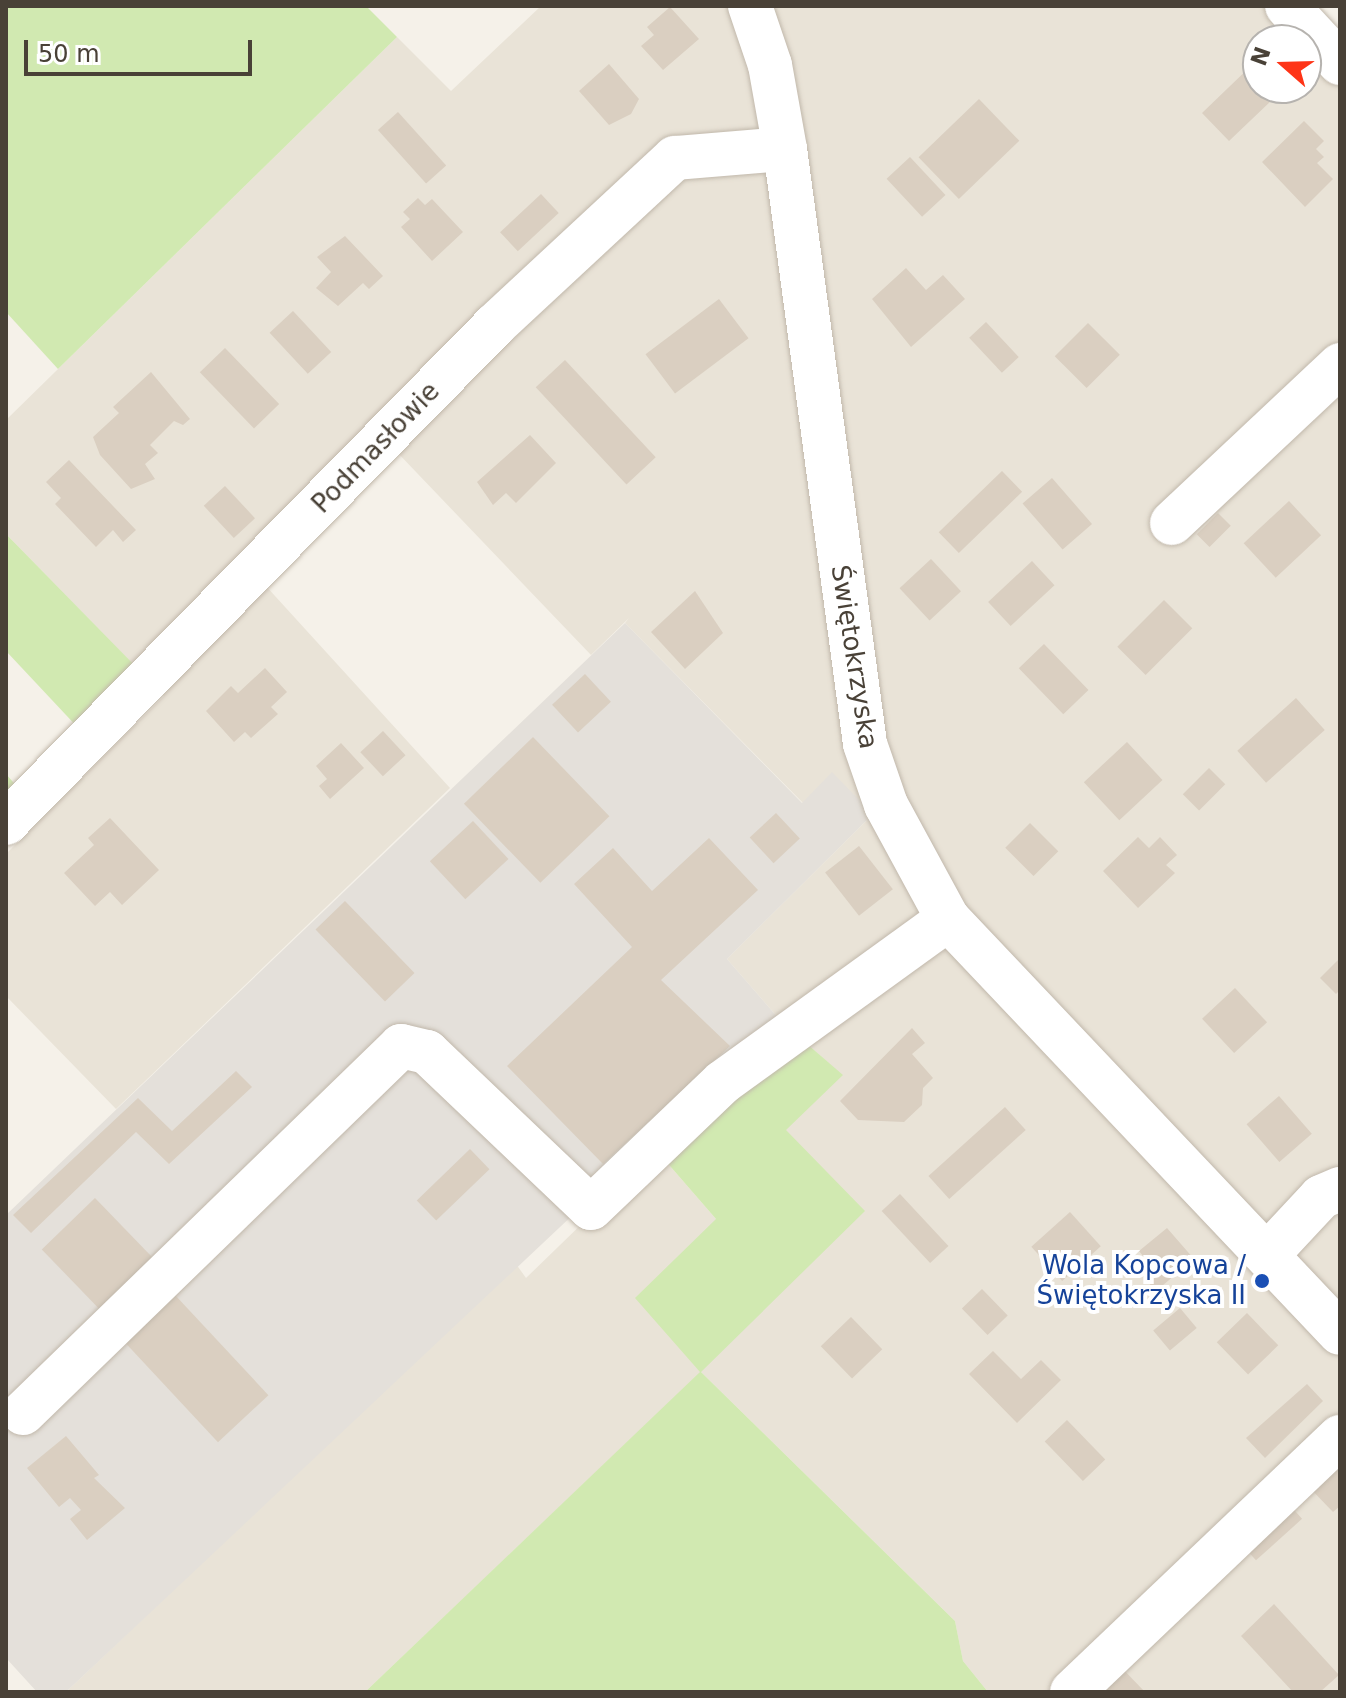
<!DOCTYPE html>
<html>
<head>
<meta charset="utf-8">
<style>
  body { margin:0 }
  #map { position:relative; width:1346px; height:1698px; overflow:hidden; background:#f5f1e9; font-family:"DejaVu Sans",sans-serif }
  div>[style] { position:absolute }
  .residential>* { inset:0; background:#e9e3d7 }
  .industrial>* { inset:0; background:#e4e0da }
  .green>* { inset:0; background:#d1e9b1 }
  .building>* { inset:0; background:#dacfc1; transform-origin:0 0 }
  .roads { filter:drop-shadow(0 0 2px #c1b8ab) drop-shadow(0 0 2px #c1b8ab) }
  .minor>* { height:44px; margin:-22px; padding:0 22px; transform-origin:22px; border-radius:22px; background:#fff }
  .dots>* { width:22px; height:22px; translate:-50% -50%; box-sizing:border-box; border:4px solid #fff; border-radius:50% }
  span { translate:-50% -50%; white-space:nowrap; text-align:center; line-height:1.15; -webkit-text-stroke:8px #fff; paint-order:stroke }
  .street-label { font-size:26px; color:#494137 }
  .transit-label { font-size:26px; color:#164399 }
  .right { translate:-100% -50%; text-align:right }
  .frame { position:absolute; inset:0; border:8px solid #494137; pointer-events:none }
  .north { position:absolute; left:1242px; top:24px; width:80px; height:80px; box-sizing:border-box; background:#fff; border:2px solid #b6b3af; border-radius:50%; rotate:290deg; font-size:22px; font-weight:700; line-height:32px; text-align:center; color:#494137 }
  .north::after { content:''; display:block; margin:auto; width:28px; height:36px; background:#fe3417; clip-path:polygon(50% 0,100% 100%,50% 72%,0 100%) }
  .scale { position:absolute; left:24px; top:40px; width:228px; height:36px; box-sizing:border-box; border:4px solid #494137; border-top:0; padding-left:10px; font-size:24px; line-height:28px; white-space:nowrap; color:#494137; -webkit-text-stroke:6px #fff; paint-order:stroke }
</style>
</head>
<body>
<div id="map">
  <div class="residential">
    <div style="clip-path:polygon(541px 6px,1268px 6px,1301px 40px,1258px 40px,1258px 88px,1306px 88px,1306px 45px,1340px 79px,1340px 1692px,988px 1692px,963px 1661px,955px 1621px,701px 1372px,365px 1692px,66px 1692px,516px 1264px,526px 1278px,657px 1151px,716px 1219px,864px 1211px,785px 1130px,842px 1075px,780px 1020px,727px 959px,873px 814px,803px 803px,625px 623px,629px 618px,591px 655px,395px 450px,265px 585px,450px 788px,116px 1109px,6px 996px,6px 854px,164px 696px,6px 534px,6px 420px,397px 37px,451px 91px)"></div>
  </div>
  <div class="industrial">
    <div style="clip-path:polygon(625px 623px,802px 803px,832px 772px,873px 814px,727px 959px,780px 1020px,66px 1692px,37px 1692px,6px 1658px,6px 1215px)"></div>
  </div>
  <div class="green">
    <div style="clip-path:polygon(6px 6px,366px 6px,397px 37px,58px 369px,6px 312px)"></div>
    <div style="clip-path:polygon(6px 534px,145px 676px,6px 814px,6px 774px,20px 790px,81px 731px,6px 651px)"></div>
    <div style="clip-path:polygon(799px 1037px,843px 1075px,786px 1130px,865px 1211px,701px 1372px,955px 1621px,963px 1661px,988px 1692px,365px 1692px,700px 1372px,635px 1298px,716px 1219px,657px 1151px)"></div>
  </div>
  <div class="building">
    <div style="clip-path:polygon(670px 7px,699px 39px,663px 70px,641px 46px,654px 35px,647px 27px)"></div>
    <div style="clip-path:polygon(1255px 62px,1258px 88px,1273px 99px,1229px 141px,1202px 113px)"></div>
    <div style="clip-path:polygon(609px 64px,639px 99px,631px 114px,609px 125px,579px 91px)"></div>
    <div style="left:979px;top:99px;width:58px;height:84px;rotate:46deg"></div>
    <div style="left:398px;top:112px;width:72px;height:27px;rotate:48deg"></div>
    <div style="clip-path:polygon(1304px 121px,1324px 141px,1316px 149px,1324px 157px,1317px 163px,1333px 179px,1305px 207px,1262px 162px)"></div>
    <div style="left:910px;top:157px;width:52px;height:32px;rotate:47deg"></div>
    <div style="left:541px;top:194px;width:26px;height:56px;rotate:47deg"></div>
    <div style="clip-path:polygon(418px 198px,425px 205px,432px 199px,463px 232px,432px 261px,401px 227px,410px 219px,403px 212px)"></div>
    <div style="clip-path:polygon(345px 236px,383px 276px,369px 289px,363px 283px,338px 306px,316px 288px,331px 272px,317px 257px)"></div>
    <div style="clip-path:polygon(906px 268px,926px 290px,943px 275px,965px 299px,911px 347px,872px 299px)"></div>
    <div style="left:719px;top:299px;width:49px;height:92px;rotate:53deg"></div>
    <div style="left:293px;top:311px;width:56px;height:32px;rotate:47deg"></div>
    <div style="left:986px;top:322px;width:48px;height:23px;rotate:47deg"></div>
    <div style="left:1088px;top:323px;width:45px;height:47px;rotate:45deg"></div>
    <div style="left:225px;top:348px;width:78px;height:35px;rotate:46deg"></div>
    <div style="left:565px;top:360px;width:133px;height:40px;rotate:47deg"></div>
    <div style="clip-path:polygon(151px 372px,190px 419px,183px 425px,174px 421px,150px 445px,158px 453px,145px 464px,155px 479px,131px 489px,100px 455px,93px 437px,119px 413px,113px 407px)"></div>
    <div style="clip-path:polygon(530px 435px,556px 463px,516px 503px,506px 493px,493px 505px,477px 482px)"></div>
    <div style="clip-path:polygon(69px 460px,136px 530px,123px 542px,113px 530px,96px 547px,55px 504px,61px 498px,46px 482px)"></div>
    <div style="left:1002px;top:471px;width:29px;height:88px;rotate:46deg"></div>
    <div style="left:1052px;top:478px;width:61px;height:39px;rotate:49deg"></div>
    <div style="left:225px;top:486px;width:44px;height:29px;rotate:47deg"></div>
    <div style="left:1289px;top:501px;width:47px;height:62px;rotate:47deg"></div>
    <div style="left:1218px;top:513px;width:18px;height:30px;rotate:45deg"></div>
    <div style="left:931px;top:559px;width:44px;height:43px;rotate:47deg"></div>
    <div style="left:1032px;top:561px;width:33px;height:60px;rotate:47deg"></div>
    <div style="clip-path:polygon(695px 591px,723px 633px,685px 669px,651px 632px)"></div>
    <div style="left:1164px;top:600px;width:40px;height:66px;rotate:45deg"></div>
    <div style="left:1044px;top:644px;width:64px;height:35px;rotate:46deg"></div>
    <div style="clip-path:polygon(265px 668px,287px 692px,271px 707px,278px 714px,251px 738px,245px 732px,234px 742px,206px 711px,231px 686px,238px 693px)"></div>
    <div style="left:585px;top:674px;width:38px;height:45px;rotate:47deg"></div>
    <div style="left:1296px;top:698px;width:43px;height:79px;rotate:48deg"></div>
    <div style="left:383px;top:731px;width:33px;height:31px;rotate:47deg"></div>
    <div style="left:533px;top:737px;width:110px;height:96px;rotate:46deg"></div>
    <div style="left:1127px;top:742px;width:52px;height:59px;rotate:47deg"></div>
    <div style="clip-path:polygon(341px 743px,364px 768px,330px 799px,319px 786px,327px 779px,316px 766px)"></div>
    <div style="left:1209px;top:768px;width:23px;height:37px;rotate:45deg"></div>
    <div style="left:776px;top:813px;width:35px;height:36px;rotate:47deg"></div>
    <div style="clip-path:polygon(110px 818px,159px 870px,122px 905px,110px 892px,95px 906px,64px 873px,94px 845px,88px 838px)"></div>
    <div style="left:473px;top:821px;width:52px;height:59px;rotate:47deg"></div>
    <div style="left:1030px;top:823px;width:40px;height:35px;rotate:45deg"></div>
    <div style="clip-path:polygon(1138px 837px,1149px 848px,1160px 837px,1177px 855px,1166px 865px,1175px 873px,1138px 908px,1103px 871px)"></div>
    <div style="clip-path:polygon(709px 838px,758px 890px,661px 980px,730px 1046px,603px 1164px,507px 1066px,632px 947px,574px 884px,613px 848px,652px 891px)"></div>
    <div style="left:859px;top:846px;width:55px;height:43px;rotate:52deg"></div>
    <div style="left:345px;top:901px;width:100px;height:41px;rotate:46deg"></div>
    <div style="clip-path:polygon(1340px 958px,1340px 990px,1336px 994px,1320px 978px)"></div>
    <div style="left:1235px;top:988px;width:47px;height:45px;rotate:47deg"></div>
    <div style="clip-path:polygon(912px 1028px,925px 1043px,912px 1054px,933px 1078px,923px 1088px,922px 1105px,904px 1122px,858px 1120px,840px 1101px)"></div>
    <div style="clip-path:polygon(236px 1071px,252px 1087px,169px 1164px,136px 1132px,31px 1233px,13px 1215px,138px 1098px,172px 1131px)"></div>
    <div style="left:1279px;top:1096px;width:50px;height:43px;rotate:49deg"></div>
    <div style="left:1005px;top:1107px;width:31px;height:103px;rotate:48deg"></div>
    <div style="left:470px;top:1149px;width:28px;height:74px;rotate:46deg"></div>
    <div style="left:900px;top:1194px;width:71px;height:25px;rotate:47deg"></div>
    <div style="left:95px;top:1198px;width:96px;height:74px;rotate:46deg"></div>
    <div style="left:1070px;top:1212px;width:46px;height:52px;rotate:48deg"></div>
    <div style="clip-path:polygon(1167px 1228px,1194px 1259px,1156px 1291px,1137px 1270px,1147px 1261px,1139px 1251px)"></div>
    <div style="left:982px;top:1289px;width:37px;height:28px;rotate:46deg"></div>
    <div style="left:175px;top:1295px;width:137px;height:69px;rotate:47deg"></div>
    <div style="left:1180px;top:1308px;width:26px;height:35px;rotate:50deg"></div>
    <div style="left:1247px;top:1313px;width:45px;height:42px;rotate:46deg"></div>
    <div style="left:851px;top:1317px;width:45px;height:42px;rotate:46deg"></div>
    <div style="clip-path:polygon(993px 1351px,1021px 1379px,1041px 1360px,1061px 1380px,1017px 1423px,969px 1374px)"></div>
    <div style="clip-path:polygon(1307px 1384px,1323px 1401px,1265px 1458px,1246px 1438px)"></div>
    <div style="left:1067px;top:1420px;width:55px;height:31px;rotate:46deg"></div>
    <div style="clip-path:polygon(66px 1436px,99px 1475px,94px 1478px,125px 1508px,87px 1540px,70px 1519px,81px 1510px,70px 1498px,59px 1507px,27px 1468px)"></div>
    <div style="clip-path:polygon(1340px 1449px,1340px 1506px,1333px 1512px,1305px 1483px)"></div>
    <div style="left:1286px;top:1501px;width:24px;height:62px;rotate:48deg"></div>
    <div style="clip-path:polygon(1274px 1604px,1339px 1675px,1320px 1692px,1293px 1692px,1241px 1636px)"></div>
    <div style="clip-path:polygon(1118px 1664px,1145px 1692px,1088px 1692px)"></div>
  </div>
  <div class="roads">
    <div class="minor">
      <div style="left:750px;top:6px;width:62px;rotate:71.3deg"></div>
      <div style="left:770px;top:65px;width:85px;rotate:79.9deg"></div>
      <div style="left:785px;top:149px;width:600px;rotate:82.34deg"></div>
      <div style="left:865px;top:744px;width:65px;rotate:71deg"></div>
      <div style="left:886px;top:805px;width:130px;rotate:61.5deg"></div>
      <div style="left:948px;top:919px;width:570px;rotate:46.56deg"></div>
      <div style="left:1287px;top:6px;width:78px;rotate:47.1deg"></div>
      <div style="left:1172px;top:523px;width:231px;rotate:-43.2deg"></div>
      <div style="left:6px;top:823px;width:697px;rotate:-45.52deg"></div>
      <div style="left:494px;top:326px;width:247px;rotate:-42.9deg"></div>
      <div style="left:675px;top:158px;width:110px;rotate:-4.7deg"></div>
      <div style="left:1267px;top:1255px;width:79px;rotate:-47deg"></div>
      <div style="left:1321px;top:1197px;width:21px;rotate:-23deg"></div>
      <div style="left:23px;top:1413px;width:527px;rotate:-44.15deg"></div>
      <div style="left:401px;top:1046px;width:27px;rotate:13deg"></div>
      <div style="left:427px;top:1052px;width:226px;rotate:43.6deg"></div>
      <div style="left:591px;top:1208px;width:182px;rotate:-43.7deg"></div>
      <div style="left:723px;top:1082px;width:278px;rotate:-35.9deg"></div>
      <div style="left:1072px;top:1692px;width:370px;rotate:-43.6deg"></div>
    </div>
  </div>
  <div class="dots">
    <div style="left:1262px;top:1281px;background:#1a4fb4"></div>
  </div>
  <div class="street-label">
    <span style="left:376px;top:448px;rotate:-46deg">Podmasłowie</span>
    <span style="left:854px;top:657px;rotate:81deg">Świętokrzyska</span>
  </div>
  <div class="transit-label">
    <span class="right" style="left:1246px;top:1281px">Wola Kopcowa /<br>Świętokrzyska II</span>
  </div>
  <div class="frame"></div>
  <div class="north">N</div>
  <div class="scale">50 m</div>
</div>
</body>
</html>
